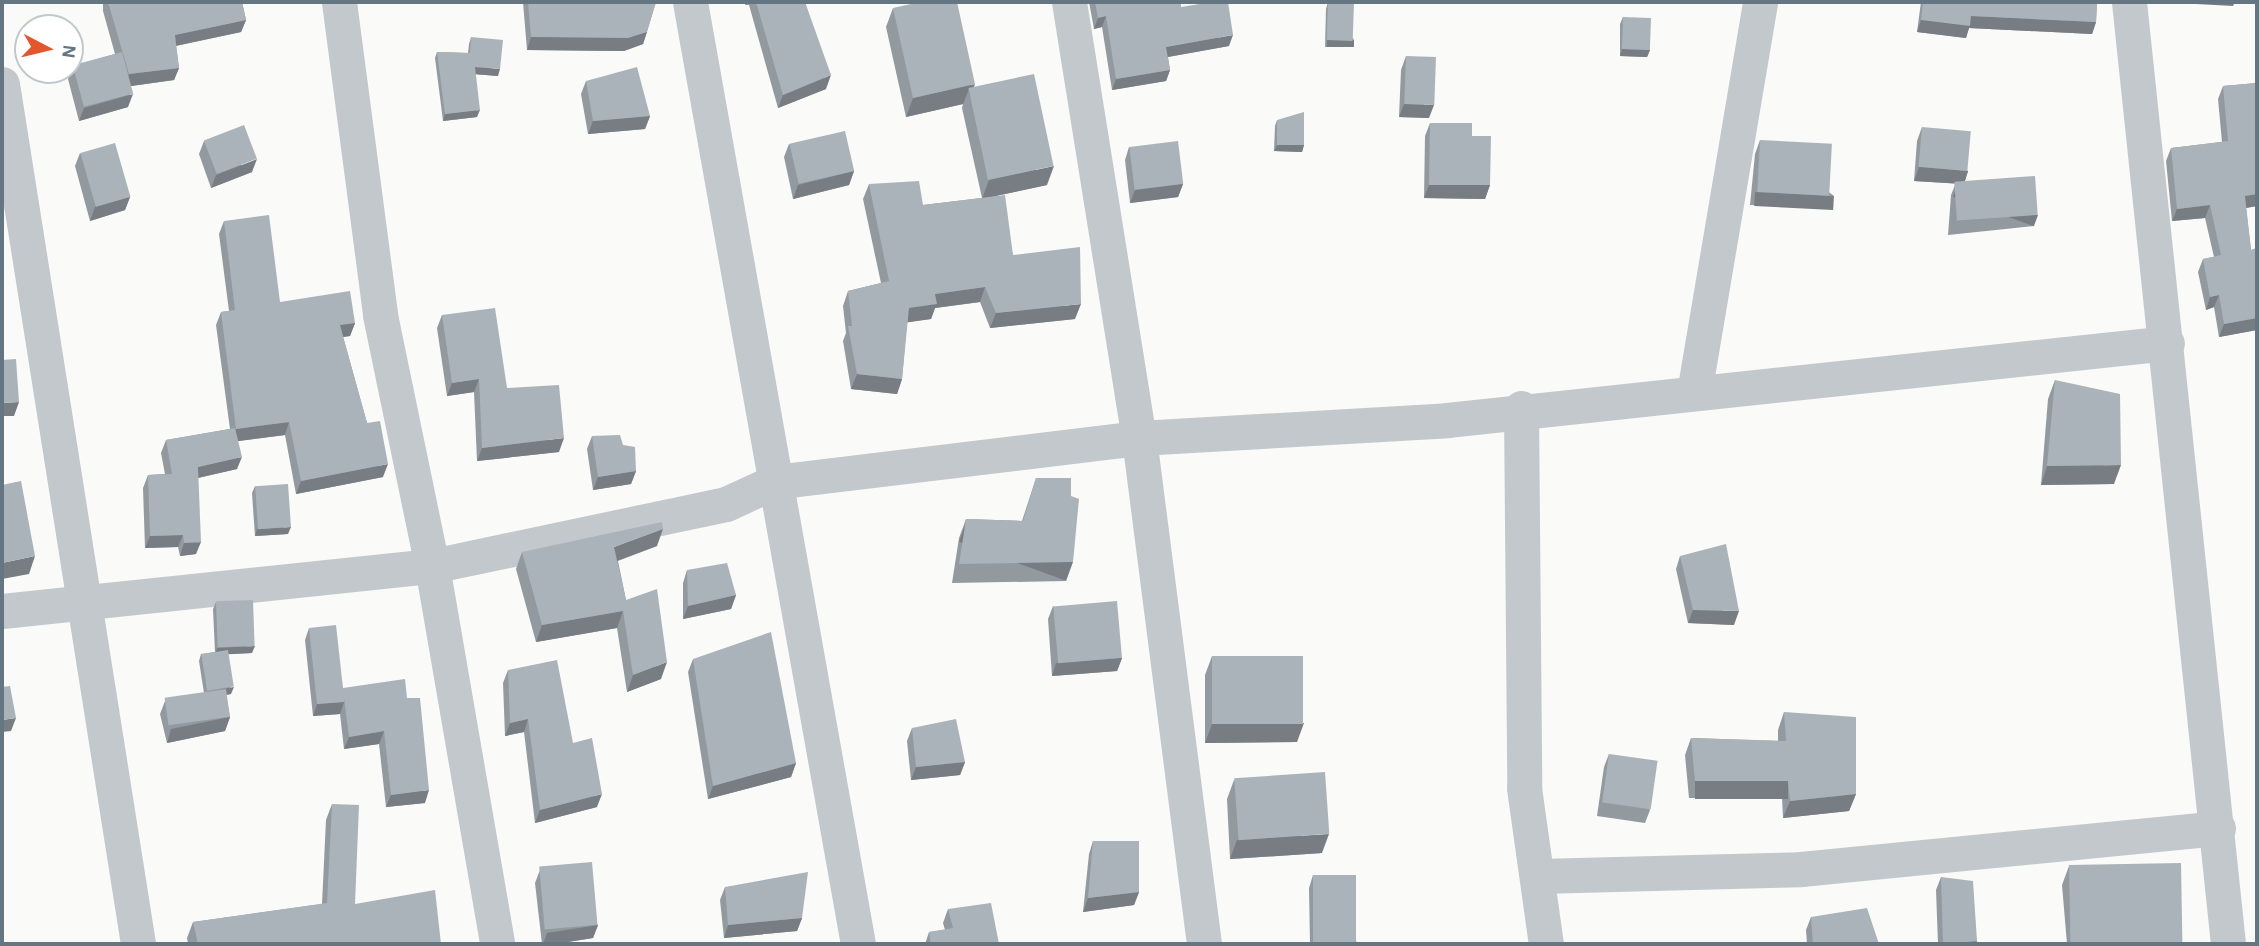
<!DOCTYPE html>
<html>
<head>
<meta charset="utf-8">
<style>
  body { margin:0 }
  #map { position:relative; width:2259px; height:946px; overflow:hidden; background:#fafaf8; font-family:"Alegreya Sans",sans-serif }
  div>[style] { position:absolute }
  .minor>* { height:35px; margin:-17.5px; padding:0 17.5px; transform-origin:17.5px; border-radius:17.5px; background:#c3c8cc }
  .wall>* { inset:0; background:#929a9f }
  .shaded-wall>* { inset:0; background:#777d82; transform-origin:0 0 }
  .building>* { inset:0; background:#aab3b9; transform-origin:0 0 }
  span { translate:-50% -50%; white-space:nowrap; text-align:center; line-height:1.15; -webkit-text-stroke:7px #fff; paint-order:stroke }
  .frame { position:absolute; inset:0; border:4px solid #657683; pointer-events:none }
  .north { position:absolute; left:14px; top:14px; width:70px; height:70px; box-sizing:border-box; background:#fff; border:2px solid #c1c8cd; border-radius:50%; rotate:97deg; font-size:19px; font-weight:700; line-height:28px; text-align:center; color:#657683 }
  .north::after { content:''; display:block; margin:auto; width:24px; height:32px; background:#e4572e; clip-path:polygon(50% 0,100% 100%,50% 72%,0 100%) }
</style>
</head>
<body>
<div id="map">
  <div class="minor">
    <div style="left:339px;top:2px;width:316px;rotate:82.5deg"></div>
    <div style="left:380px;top:315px;width:256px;rotate:78.3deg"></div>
    <div style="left:432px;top:566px;width:384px;rotate:80.2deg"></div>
    <div style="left:690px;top:2px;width:957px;rotate:79.89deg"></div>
    <div style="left:1069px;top:2px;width:442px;rotate:80.9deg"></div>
    <div style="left:1139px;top:438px;width:510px;rotate:82.68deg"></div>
    <div style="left:2129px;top:2px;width:947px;rotate:84deg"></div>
    <div style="left:2px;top:84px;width:871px;rotate:81.01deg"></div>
    <div style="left:1694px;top:393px;width:397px;rotate:-80.4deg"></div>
    <div style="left:1521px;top:408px;width:380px;rotate:89.5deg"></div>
    <div style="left:1524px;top:788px;width:158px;rotate:82deg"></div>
    <div style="left:2px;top:611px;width:432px;rotate:-6deg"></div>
    <div style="left:432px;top:566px;width:300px;rotate:-11.9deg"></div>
    <div style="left:726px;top:504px;width:53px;rotate:-24.6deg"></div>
    <div style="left:774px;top:482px;width:368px;rotate:-6.9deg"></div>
    <div style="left:1139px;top:438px;width:309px;rotate:-3.3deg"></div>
    <div style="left:1447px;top:420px;width:724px;rotate:-6.1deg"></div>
    <div style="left:1539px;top:876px;width:262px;rotate:-1.5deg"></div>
    <div style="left:1801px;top:869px;width:419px;rotate:-5.6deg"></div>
  </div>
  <div class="wall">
    <div style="clip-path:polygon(103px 2px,242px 2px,246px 20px,241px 32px,176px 46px,179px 68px,174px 80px,131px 86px,128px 107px,79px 121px,68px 79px,73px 66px,115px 54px,103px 11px)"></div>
    <div style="clip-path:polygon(523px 2px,656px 2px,643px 44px,624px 51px,527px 50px)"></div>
    <div style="clip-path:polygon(745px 2px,805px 2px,826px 89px,778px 108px,749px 5px,745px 5px)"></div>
    <div style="clip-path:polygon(1089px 2px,1180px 2px,1181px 7px,1229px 46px,1168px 57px,1170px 70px,1166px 81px,1112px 90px,1102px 27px,1094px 29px)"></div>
    <div style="clip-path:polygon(1328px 2px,1354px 40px,1352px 47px,1325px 47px,1326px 9px)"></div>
    <div style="clip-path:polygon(1921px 2px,2097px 2px,2096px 22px,2092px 34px,1969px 28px,1966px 38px,1917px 32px)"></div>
    <div style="clip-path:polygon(893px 8px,974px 88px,1047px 185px,995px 196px,1013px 255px,1075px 319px,990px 328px,980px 302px,935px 308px,931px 319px,907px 322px,902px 379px,897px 394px,851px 389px,843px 341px,846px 333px,843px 306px,848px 291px,881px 283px,863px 199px,869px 184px,923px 205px,982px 198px,962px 108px,963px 104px,906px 117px,886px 27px)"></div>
    <div style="clip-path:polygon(1623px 17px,1650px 50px,1647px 57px,1620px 56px,1620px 24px)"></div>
    <div style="clip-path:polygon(471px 37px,498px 76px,475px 74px,477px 117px,443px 121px,435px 58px,437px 52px,468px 53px,469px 44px)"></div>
    <div style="clip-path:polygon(1406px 56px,1429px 118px,1399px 117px,1401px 70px)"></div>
    <div style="clip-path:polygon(586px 81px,650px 116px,645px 129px,588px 134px,581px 94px)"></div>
    <div style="clip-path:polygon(2257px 83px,2257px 206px,2246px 208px,2251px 250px,2257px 248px,2257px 330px,2219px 337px,2214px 307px,2206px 310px,2198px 272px,2203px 259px,2214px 257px,2205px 218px,2172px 221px,2166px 161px,2171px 148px,2222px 142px,2218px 99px,2223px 86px)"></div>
    <div style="clip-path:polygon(1277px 120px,1304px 145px,1302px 152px,1274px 151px,1275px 126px)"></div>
    <div style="clip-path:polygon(1430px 123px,1472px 136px,1490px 185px,1485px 199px,1424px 198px,1425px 136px)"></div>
    <div style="clip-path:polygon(1922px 127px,1968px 171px,1964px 184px,2034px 226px,1948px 235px,1951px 195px,1955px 185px,1962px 184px,1914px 181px,1917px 141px)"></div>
    <div style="clip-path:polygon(1760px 140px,1834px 196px,1829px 209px,1750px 205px,1755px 154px)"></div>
    <div style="clip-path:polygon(204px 141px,252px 172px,211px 188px,199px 154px)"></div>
    <div style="clip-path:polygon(789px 144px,854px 171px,849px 185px,793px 199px,784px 157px)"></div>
    <div style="clip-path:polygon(1129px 147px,1183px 184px,1178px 197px,1130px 203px,1125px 160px)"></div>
    <div style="clip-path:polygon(80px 153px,130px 197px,125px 210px,90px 221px,75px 166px)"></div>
    <div style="clip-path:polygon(224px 221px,280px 302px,355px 323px,350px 336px,343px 337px,367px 423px,383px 477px,296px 494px,285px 435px,238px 441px,237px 469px,198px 478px,196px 554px,180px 556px,178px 547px,145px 548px,143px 488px,148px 475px,165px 474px,161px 453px,166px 440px,230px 429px,216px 325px,221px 312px,229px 311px,219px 234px)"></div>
    <div style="clip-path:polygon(442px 315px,507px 388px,559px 452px,477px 461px,474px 392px,447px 396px,437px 328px)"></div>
    <div style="clip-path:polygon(2055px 380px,2114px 484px,2041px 485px,2048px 399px)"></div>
    <div style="clip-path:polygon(592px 436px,623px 445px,636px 471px,631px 484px,593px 490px,587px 449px)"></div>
    <div style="clip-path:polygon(1036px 478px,1066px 581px,952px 583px,959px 538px,966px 519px,1022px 521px)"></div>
    <div style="clip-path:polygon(255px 486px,288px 534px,255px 536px,252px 493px)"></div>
    <div style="clip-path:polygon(657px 546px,618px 561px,626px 600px,661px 679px,627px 692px,617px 628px,536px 642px,516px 569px,522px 552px)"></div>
    <div style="clip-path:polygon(1680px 556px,1734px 625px,1688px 623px,1676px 569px)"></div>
    <div style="clip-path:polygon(687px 570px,736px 595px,731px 609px,683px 619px,683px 583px)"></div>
    <div style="clip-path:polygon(216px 602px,252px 653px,228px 654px,231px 694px,226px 695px,230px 717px,225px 731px,167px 743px,160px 714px,165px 701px,204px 693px,199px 661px,201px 654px,215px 652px,213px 609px)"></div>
    <div style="clip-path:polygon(1053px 606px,1122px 658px,1117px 671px,1052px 676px,1048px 619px)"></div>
    <div style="clip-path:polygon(309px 628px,343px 688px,407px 698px,425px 803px,386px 807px,379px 744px,344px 749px,340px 714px,313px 716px,305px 640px)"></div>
    <div style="clip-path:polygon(1212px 656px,1297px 742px,1205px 743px,1205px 675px)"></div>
    <div style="clip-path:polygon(693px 659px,796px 763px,791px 777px,708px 799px,688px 672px)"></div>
    <div style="clip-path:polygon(508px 670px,573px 743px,597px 807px,535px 823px,524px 732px,505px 736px,503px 683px)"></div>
    <div style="clip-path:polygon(1784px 712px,1856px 794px,1849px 811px,1783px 818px,1782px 798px,1689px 798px,1685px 755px,1691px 738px,1778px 741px,1778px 730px)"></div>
    <div style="clip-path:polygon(912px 728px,965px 762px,960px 775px,911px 780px,907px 741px)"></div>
    <div style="clip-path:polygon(1609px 754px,1650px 810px,1645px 823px,1597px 816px,1604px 767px)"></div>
    <div style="clip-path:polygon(1234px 780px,1322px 853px,1230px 859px,1227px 799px)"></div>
    <div style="clip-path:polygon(332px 804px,355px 904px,441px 944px,188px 944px,187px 938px,193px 922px,322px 904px,326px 820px)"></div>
    <div style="clip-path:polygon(1093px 841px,1139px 892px,1134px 905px,1083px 912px,1089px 854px)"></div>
    <div style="clip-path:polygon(2069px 866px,2182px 944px,2067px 944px,2062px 885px)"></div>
    <div style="clip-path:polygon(540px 870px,598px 925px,593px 938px,555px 944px,542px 944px,535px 883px)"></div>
    <div style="clip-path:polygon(1313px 875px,1358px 944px,1310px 944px,1309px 888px)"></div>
    <div style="clip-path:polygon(1941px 877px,1976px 944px,1938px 944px,1936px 890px)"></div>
    <div style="clip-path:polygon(725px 887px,802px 918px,797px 931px,724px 938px,720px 900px)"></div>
    <div style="clip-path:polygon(948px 909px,999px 944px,925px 944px,929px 932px,945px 930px,943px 923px)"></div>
    <div style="clip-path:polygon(1811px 917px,1879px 944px,1807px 944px,1806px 930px)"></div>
  </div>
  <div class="shaded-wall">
    <div style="clip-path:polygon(2197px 2px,2235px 2px,2233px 6px,2196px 4px)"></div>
    <div style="clip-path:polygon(1106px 16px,1102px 27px,1094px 29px,1098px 18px)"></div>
    <div style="clip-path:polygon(1971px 16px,2096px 22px,2092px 34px,1969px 28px,1966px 38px,1917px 32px,1921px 20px)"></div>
    <div style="clip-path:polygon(246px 20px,241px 32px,170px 47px,175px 35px)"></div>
    <div style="clip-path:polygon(647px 32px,643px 44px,624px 51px,527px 50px,531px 37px)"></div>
    <div style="clip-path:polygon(1233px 35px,1229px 46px,1162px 58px,1166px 47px)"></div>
    <div style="left:1327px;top:40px;width:27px;height:7px"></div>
    <div style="clip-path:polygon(1622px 49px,1650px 50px,1647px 57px,1620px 56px)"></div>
    <div style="clip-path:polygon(475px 67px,500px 69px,498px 76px,472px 74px)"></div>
    <div style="clip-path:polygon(179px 68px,174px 80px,124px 87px,129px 74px)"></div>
    <div style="clip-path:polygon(1170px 70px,1166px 81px,1112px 90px,1116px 79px)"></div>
    <div style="clip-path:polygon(831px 75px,826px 89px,778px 108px,783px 95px)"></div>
    <div style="clip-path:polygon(975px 84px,970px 97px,969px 89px,963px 104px,906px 117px,913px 98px)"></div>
    <div style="clip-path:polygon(133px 94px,128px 107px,79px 121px,84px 108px)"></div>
    <div style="clip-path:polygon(1404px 104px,1434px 105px,1429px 118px,1399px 117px)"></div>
    <div style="clip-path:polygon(480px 110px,477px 117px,443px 121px,445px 114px)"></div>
    <div style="clip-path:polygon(650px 116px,645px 129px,588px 134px,593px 121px)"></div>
    <div style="clip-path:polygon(1277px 145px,1304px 145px,1302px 152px,1274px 151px)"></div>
    <div style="clip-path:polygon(257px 159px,252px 172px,211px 188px,216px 175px)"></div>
    <div style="clip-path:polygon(1054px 166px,1047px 185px,982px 199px,989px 180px)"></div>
    <div style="clip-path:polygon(1919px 167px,1968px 171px,1964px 184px,1914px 181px)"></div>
    <div style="clip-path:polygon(854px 171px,849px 185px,793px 199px,798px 185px)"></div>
    <div style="clip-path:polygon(1183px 184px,1178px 197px,1130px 203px,1135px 190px)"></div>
    <div style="clip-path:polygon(1429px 185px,1490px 185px,1485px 199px,1424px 198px)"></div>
    <div style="left:1755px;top:192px;width:79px;height:14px;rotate:3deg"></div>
    <div style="clip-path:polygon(2257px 194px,2257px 206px,2240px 209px,2245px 196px)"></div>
    <div style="clip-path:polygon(130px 197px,125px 210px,90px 221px,95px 207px)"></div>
    <div style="clip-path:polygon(2210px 205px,2205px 218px,2172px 221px,2177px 209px)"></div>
    <div style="left:2038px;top:215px;width:12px;height:86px;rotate:110deg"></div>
    <div style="clip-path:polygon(985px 287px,980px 302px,935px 308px,931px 319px,903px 323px,909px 308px,935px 294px)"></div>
    <div style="clip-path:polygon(2219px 295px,2214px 307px,2206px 310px,2210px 297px)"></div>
    <div style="clip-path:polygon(1081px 304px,1075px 319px,990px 328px,996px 313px)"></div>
    <div style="clip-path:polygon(2257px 318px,2257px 330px,2219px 337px,2224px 324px)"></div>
    <div style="clip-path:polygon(355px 323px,350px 336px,335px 338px,340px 325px)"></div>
    <div style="clip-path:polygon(857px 374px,902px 379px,897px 394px,851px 389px)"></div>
    <div style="clip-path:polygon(479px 379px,474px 392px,447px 396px,452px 383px)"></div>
    <div style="clip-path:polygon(19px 402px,14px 416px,2px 416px,2px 403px)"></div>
    <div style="clip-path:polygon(289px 422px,285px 435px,231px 442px,236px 429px)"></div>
    <div style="clip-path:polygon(564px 438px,559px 452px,477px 461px,482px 448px)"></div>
    <div style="clip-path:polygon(242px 457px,237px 469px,193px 479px,198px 467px)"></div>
    <div style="clip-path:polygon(388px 464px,383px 477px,296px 494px,301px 481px)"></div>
    <div style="clip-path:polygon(2121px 465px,2114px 484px,2041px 485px,2047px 466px)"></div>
    <div style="clip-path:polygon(636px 471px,631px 484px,593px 490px,598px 477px)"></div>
    <div style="clip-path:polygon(291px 527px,288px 534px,255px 536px,257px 529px)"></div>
    <div style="clip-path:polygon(663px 529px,657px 546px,608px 564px,614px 547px)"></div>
    <div style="clip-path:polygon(183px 535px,178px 547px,145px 548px,150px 536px)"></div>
    <div style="clip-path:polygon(201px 542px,196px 554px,180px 556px,184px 543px)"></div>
    <div style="clip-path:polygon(35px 556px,29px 574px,2px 579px,2px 563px)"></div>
    <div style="left:1073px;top:562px;width:20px;height:114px;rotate:110deg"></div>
    <div style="clip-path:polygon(736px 595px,731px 609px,683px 619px,688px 606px)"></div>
    <div style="clip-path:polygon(1693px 610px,1739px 611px,1734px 625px,1688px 623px)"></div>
    <div style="clip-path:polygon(623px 611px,617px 628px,536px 642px,542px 625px)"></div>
    <div style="clip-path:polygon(255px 646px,252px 653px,215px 655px,217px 648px)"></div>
    <div style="clip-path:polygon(1122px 658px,1117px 671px,1052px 676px,1056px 663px)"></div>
    <div style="clip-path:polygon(667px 662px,661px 679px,627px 692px,633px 675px)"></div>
    <div style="clip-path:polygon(234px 687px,231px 694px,205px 698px,208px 692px)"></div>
    <div style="clip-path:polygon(344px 702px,340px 714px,313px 716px,317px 704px)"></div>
    <div style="clip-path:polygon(230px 717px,225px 731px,167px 743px,171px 729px)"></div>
    <div style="clip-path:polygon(16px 718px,11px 731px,2px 732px,2px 720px)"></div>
    <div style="clip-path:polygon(528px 719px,524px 732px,505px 736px,510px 723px)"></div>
    <div style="clip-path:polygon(1304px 723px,1297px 742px,1205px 743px,1212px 724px)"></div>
    <div style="clip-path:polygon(384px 731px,379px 744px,344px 749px,349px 737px)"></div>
    <div style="clip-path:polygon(965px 762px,960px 775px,911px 780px,916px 767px)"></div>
    <div style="clip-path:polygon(796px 763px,791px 777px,708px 799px,713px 786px)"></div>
    <div style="left:1695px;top:781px;width:93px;height:18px"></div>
    <div style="clip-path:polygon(429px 790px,425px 803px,386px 807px,391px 795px)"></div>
    <div style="clip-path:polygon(602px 794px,597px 807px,535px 823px,540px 810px)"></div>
    <div style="clip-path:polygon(1856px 794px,1849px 811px,1783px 818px,1790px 801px)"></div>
    <div style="clip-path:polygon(1329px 834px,1322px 853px,1230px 859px,1237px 840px)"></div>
    <div style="clip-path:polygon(1139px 892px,1134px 905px,1083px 912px,1088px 898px)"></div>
    <div style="clip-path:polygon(802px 918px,797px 931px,724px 938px,728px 925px)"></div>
    <div style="clip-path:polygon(598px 925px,593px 938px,555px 944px,543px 944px,547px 933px)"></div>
    <div style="clip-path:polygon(1977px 941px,1976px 944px,1947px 944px)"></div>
  </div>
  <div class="building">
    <div style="clip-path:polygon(108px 2px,242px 2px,246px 20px,175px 35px,179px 68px,129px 74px)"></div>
    <div style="clip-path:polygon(528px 2px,656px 2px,647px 32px,628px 38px,531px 37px)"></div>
    <div style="clip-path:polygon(756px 2px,805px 2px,831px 75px,783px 95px)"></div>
    <div style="clip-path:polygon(920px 2px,957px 2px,975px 84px,913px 98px,893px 8px)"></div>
    <div style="clip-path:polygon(1095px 2px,1180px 2px,1181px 7px,1212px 2px,1228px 2px,1233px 35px,1166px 47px,1170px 70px,1116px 79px,1106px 16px,1098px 18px)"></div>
    <div style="left:1328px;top:2px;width:26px;height:38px;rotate:2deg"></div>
    <div style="clip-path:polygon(1923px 2px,2097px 2px,2096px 22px,1971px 16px,1970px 26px,1921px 20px)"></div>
    <div style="left:1623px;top:17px;width:28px;height:32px;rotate:2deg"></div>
    <div style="clip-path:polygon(471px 37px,503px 40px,500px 69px,475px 67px,480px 110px,445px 114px,437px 52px,470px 53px)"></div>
    <div style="left:122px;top:52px;width:43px;height:51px;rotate:75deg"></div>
    <div style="left:1406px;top:56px;width:30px;height:48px;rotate:2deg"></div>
    <div style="clip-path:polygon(637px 67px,650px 116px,593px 121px,586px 81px)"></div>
    <div style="left:1034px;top:74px;width:94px;height:67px;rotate:78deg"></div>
    <div style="clip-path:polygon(2257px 83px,2257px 194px,2245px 196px,2251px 250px,2257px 248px,2257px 318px,2224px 324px,2219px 295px,2210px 297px,2203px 259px,2221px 255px,2210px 205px,2177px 209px,2171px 148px,2228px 141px,2223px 86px)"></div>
    <div style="clip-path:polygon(1304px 112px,1304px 145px,1277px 145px,1277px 120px)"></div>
    <div style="clip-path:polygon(1430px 123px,1472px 123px,1472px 136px,1491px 136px,1490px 185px,1429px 185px)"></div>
    <div style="left:244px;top:125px;width:36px;height:43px;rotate:69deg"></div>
    <div style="left:1922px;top:127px;width:49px;height:40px;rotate:5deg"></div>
    <div style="left:845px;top:131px;width:41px;height:57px;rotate:77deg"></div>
    <div style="left:1760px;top:140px;width:72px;height:52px;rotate:3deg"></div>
    <div style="left:1178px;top:141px;width:43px;height:49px;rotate:83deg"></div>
    <div style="left:115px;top:143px;width:56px;height:36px;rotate:74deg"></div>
    <div style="left:2035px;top:176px;width:39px;height:81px;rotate:86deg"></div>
    <div style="clip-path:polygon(919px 181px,923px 205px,1005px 195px,1013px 255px,1080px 247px,1081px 304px,996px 313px,985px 287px,935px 294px,937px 304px,909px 308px,902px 379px,857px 374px,848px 326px,852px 326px,848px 291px,889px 281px,869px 184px)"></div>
    <div style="clip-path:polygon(269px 215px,280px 302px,350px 291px,355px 323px,340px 325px,367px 423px,380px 421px,388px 464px,301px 481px,289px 422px,236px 429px,221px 312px,235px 310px,224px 221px)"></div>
    <div style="clip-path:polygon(495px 308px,507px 388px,559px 385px,564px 438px,482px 448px,479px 379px,452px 383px,442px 315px)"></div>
    <div style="clip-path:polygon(16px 359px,19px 402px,2px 403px,2px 360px)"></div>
    <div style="clip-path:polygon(2055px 380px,2120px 394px,2121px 465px,2047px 466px)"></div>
    <div style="clip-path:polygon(235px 428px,242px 457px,198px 467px,201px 542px,184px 543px,183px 535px,150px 536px,148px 475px,172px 474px,166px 440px)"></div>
    <div style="clip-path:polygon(620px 435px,623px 445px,635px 447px,636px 471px,598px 477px,592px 436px)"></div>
    <div style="clip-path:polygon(1036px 478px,1071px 478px,1071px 496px,1079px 499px,1073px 562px,959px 564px,966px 519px,1023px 521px)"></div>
    <div style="clip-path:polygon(21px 481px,35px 556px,2px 563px,2px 485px)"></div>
    <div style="left:288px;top:484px;width:43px;height:33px;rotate:86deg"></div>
    <div style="clip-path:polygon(662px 522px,663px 529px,614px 547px,626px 600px,657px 589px,667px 662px,633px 675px,623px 611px,542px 625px,522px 552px)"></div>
    <div style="clip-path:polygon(1726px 544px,1739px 611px,1693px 610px,1680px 556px)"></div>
    <div style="clip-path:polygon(727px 563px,736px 595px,688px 606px,687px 570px)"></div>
    <div style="left:253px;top:600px;width:46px;height:37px;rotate:88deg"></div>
    <div style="left:1117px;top:601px;width:57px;height:64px;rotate:85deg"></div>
    <div style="clip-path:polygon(336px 625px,343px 688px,405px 679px,407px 698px,420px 698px,429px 790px,391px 795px,384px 731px,349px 737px,344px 698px,344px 702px,317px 704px,309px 628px)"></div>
    <div style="clip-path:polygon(771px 632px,796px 763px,713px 786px,693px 659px)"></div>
    <div style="left:228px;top:650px;width:37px;height:27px;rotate:81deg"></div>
    <div style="left:1212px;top:656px;width:91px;height:68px"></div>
    <div style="clip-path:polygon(557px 660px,573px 743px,592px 738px,602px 794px,540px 810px,528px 719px,510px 723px,508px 670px)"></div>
    <div style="clip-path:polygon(10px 686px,16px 718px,2px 720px,2px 687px)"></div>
    <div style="left:226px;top:689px;width:28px;height:62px;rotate:82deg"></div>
    <div style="clip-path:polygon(1784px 712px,1856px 717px,1856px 794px,1790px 801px,1788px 781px,1695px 781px,1691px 738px,1786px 741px)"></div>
    <div style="clip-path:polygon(956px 719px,965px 762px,916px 767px,912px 728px)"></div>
    <div style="left:1609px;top:754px;width:49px;height:49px;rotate:8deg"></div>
    <div style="left:1325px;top:772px;width:62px;height:91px;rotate:86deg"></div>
    <div style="clip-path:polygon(332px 804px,359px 805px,355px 904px,435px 890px,441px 944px,198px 944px,193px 922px,327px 903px)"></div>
    <div style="clip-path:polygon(1093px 841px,1139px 841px,1139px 892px,1088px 898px)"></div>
    <div style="left:592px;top:862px;width:63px;height:53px;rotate:85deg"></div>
    <div style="left:2181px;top:863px;width:81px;height:112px;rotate:89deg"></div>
    <div style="clip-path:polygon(808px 872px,802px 918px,728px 925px,725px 887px)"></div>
    <div style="left:1313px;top:875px;width:43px;height:69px"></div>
    <div style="clip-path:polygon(1941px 877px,1973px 881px,1977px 941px,1943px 944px)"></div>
    <div style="clip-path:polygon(991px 903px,999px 944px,931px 944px,929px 932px,953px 928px,948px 909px)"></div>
    <div style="clip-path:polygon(1867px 908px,1879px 944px,1813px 944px,1811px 917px)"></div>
  </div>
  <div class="frame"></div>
  <div class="north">N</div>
</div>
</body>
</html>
